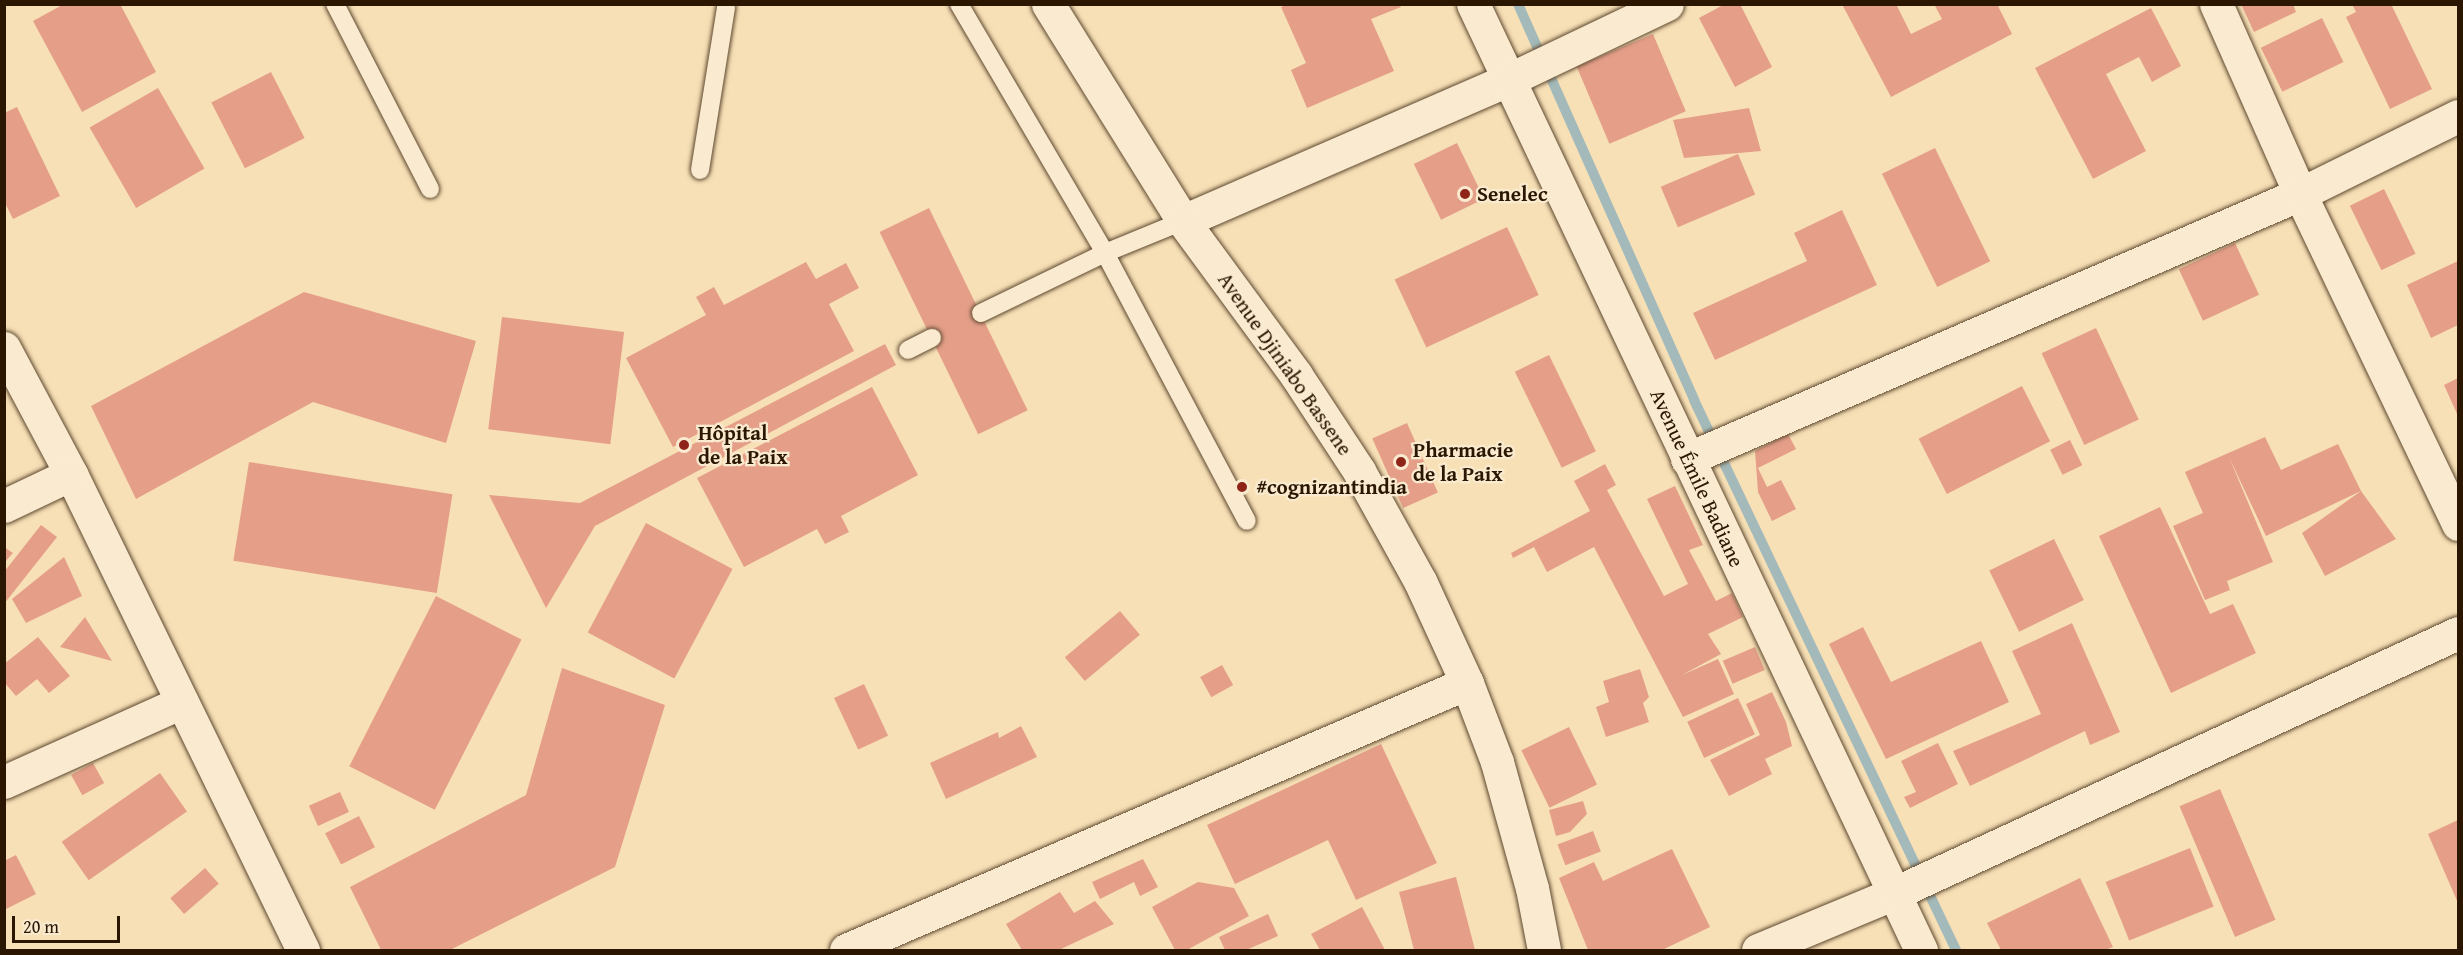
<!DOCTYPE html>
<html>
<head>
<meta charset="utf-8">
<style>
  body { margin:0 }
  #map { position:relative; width:2463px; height:955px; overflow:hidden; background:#f7e0b6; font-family:"Gentium Book Plus",serif }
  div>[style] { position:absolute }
  .stream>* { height:10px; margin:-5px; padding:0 5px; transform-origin:5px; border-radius:5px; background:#a4baba }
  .building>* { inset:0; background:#e59f89; transform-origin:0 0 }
  .roads { filter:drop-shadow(0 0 2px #5e482f) drop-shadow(0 0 2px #5e482f) }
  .lane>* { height:18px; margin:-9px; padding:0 9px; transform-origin:9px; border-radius:9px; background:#faebd0 }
  .street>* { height:33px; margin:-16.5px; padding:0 16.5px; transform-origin:16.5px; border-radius:16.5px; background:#faebd0 }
  .secondary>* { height:33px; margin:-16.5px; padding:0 16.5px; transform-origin:16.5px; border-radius:16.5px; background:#faebd0 }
  .dots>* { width:16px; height:16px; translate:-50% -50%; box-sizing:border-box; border:3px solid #faebd0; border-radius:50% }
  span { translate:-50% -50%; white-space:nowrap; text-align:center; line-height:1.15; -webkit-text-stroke:4.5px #faebd0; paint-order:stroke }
  .poi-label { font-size:21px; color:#2b1602; font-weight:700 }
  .left { translate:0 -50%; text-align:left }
  .street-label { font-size:21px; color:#2b1602 }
  .frame { position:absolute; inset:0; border:6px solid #2b1602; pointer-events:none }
  .scale { position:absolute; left:12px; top:916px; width:108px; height:27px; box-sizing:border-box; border:3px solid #2b1602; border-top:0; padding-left:8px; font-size:18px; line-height:21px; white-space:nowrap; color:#2b1602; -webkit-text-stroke:4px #faebd0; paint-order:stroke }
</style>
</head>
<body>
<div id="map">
  <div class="stream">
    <div style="left:1518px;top:4px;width:433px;rotate:66deg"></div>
    <div style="left:1694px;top:400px;width:609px;rotate:64.53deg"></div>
  </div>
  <div class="building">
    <div style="clip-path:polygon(64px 4px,120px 4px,156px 72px,82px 112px,33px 21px)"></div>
    <div style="clip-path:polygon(1288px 4px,1399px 4px,1401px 7px,1371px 19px,1394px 71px,1307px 108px,1291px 70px,1306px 63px,1281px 7px)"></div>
    <div style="clip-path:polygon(1725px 4px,1740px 4px,1772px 67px,1735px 87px,1699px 18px)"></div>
    <div style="clip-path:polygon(1846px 4px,1896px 4px,1911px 34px,1942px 19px,1934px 4px,1997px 4px,2012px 34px,1891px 97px,1843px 6px)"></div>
    <div style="clip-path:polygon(2241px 4px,2293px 4px,2296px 12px,2254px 32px)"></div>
    <div style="clip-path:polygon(2352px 4px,2391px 4px,2432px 89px,2390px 109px,2346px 17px,2356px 12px)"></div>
    <div style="clip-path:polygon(2151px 8px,2181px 66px,2152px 82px,2139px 57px,2106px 74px,2146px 151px,2093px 179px,2035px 68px)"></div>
    <div style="left:2322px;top:18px;width:49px;height:68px;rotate:64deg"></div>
    <div style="left:1653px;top:34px;width:84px;height:83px;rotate:67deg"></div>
    <div style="left:271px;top:72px;width:74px;height:67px;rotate:63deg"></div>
    <div style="left:158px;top:88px;width:93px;height:79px;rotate:60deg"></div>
    <div style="clip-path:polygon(17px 107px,60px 196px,13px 219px,4px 201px,4px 113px)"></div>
    <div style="clip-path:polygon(1749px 108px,1761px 151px,1684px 158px,1673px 120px)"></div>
    <div style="left:1457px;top:143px;width:62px;height:48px;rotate:64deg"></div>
    <div style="left:1935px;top:148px;width:126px;height:59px;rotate:64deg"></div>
    <div style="left:1738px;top:154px;width:44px;height:84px;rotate:67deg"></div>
    <div style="left:2384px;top:189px;width:72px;height:38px;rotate:64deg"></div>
    <div style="left:929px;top:208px;width:225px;height:55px;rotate:64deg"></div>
    <div style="clip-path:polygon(1842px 210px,1877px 285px,1715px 360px,1693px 313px,1807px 261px,1794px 233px)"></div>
    <div style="left:1507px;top:227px;width:75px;height:124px;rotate:65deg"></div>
    <div style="left:2235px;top:243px;width:57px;height:62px;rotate:65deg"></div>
    <div style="clip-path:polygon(2458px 261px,2458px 325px,2431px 338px,2407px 285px)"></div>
    <div style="clip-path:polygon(806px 262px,816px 279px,846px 263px,859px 288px,829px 304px,854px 351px,673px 447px,626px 358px,706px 315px,696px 297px,714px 287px,724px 305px)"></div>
    <div style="clip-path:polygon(304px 292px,476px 341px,446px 443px,313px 402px,136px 499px,91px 406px)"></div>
    <div style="left:502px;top:317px;width:123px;height:113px;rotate:7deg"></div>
    <div style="left:2096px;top:328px;width:101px;height:60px;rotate:65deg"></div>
    <div style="clip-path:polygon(885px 344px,896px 365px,595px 526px,546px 608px,489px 495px,580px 503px)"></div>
    <div style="left:1549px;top:355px;width:107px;height:38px;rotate:64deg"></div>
    <div style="clip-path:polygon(2458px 378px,2458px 416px,2444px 385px)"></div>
    <div style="left:2022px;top:386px;width:62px;height:116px;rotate:63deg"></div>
    <div style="clip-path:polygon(872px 387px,918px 475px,841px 516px,849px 532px,825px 544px,817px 529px,744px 567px,697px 478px)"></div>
    <div style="left:1407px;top:423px;width:76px;height:38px;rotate:66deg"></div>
    <div style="clip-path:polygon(1788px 434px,1796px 449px,1758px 468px,1767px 487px,1781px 480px,1796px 509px,1772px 521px,1758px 492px,1755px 451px)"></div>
    <div style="clip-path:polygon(2265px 437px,2281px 470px,2338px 444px,2361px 491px,2396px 539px,2325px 576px,2302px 533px,2361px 491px,2266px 536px,2229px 457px,2273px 562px,2227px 581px,2230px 590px,2205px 600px,2173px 526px,2203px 513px,2185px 472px)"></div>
    <div style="left:2070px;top:440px;width:28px;height:22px;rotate:64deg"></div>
    <div style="left:249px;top:462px;width:206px;height:100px;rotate:9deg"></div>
    <div style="clip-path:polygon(1605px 464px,1616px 485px,1607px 490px,1664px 596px,1688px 584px,1647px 499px,1675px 486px,1703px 545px,1689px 550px,1716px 601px,1732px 593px,1743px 617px,1708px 634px,1721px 654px,1682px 675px,1718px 659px,1734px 694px,1683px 717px,1594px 547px,1547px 572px,1534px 547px,1513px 558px,1511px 553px,1590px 511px,1574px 481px)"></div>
    <div style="clip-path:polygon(2160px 507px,2210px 614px,2233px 604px,2256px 653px,2171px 693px,2099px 536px)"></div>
    <div style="left:646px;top:523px;width:98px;height:124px;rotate:28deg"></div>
    <div style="clip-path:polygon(41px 525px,57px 537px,4px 604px,4px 572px)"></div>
    <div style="left:2054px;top:539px;width:68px;height:72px;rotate:64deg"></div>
    <div style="clip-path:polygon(4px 547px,13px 553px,4px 563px)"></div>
    <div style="clip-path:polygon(64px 557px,82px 596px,26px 623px,12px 599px)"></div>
    <div style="left:436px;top:596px;width:96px;height:191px;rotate:27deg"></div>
    <div style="left:1120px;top:611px;width:31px;height:72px;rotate:50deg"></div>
    <div style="clip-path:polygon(85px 617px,112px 661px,60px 647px)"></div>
    <div style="clip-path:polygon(2072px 623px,2120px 732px,2090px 745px,2085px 731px,1970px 786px,1953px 751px,2041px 714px,2012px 651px)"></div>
    <div style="clip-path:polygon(1863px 627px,1891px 682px,1981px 641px,2009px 702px,1886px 759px,1829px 644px)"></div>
    <div style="clip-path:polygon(38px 637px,70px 676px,49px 693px,37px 679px,16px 696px,4px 682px,4px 664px)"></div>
    <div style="left:1755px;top:647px;width:25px;height:35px;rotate:67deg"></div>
    <div style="left:1222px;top:665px;width:23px;height:25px;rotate:61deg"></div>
    <div style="clip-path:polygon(562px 668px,665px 705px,615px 867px,450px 950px,381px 950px,350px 887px,526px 795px)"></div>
    <div style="clip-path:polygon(1640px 669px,1649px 697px,1643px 703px,1649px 722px,1606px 737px,1596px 707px,1609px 702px,1603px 681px)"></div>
    <div style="left:864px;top:684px;width:57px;height:33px;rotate:65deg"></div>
    <div style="clip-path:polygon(1772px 692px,1786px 722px,1792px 746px,1765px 759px,1772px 774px,1729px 796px,1710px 760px,1760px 735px,1746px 704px)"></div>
    <div style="left:1738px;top:698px;width:40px;height:56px;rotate:65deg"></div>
    <div style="clip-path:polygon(1021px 726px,1037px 757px,946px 799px,930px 763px,998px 732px,999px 738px)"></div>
    <div style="left:1569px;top:727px;width:64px;height:53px;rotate:64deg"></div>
    <div style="clip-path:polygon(1938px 743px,1958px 784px,1910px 808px,1904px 797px,1916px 792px,1901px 761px)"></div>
    <div style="clip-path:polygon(1381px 744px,1437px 863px,1356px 900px,1328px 840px,1235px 884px,1207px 825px)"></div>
    <div style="left:93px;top:763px;width:23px;height:25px;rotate:61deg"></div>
    <div style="left:160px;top:773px;width:47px;height:120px;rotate:55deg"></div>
    <div style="left:2220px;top:789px;width:142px;height:44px;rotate:67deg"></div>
    <div style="left:340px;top:792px;width:22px;height:34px;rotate:66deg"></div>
    <div style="clip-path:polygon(1583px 801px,1587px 814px,1570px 832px,1556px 836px,1549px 810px)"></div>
    <div style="left:359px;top:816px;width:35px;height:38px;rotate:63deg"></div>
    <div style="clip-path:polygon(2458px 820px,2458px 903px,2428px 834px)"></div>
    <div style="left:1593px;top:831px;width:22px;height:38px;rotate:69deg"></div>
    <div style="left:2190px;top:848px;width:63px;height:91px;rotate:68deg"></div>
    <div style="clip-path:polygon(1672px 849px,1710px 927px,1662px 950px,1588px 950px,1559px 878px,1594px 862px,1603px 881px)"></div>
    <div style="clip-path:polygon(16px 855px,36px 894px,4px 910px,4px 861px)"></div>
    <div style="clip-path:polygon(1143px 859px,1158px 887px,1140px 896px,1134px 882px,1100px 899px,1092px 882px)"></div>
    <div style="left:205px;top:868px;width:21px;height:46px;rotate:49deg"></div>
    <div style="clip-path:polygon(1456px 877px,1475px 950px,1414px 950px,1399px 892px)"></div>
    <div style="clip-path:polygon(2080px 878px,2113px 947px,2105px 950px,2001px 950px,1987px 923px)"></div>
    <div style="clip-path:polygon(1198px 882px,1234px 888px,1249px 916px,1187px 950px,1175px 950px,1152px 907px)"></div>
    <div style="clip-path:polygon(1060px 892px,1074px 913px,1095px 901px,1114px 924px,1059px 950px,1022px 950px,1006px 924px)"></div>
    <div style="clip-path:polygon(1362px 907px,1385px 950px,1320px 950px,1311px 934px)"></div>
    <div style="clip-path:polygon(1268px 914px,1278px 936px,1246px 950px,1225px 950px,1219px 937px)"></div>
  </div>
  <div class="roads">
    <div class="lane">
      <div style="left:335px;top:4px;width:208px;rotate:62.8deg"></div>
      <div style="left:959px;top:4px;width:289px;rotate:59.6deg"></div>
      <div style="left:1105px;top:253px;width:303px;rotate:62.1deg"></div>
      <div style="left:700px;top:170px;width:165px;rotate:-80.9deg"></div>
      <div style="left:981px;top:313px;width:138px;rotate:-25.8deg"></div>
      <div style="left:1105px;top:253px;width:84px;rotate:-22.3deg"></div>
      <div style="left:908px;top:350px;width:27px;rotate:-27deg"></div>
    </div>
    <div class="street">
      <div style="left:1473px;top:4px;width:1047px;rotate:64.66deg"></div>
      <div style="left:2216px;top:4px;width:208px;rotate:66.1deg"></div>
      <div style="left:2300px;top:194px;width:366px;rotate:64.4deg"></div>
      <div style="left:1183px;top:221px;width:354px;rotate:-23.5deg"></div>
      <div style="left:1508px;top:80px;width:176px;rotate:-25.5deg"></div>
      <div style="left:4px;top:348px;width:143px;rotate:62deg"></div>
      <div style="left:71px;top:474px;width:530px;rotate:64.02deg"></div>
      <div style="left:1687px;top:459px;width:668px;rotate:-23.38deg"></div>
      <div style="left:2300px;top:194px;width:176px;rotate:-26.3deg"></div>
      <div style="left:4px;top:506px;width:74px;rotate:-25.5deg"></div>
      <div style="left:4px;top:782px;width:195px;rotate:-24.2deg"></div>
      <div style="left:846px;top:950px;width:676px;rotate:-23.27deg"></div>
      <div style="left:1758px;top:950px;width:148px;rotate:-22.6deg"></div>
      <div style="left:1895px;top:893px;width:620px;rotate:-24.79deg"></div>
    </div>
    <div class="secondary">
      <div style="left:1048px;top:4px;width:256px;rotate:58.1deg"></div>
      <div style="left:1183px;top:221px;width:191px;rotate:53.7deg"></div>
      <div style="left:1296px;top:375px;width:115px;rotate:56.7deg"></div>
      <div style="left:1359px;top:471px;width:126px;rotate:61deg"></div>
      <div style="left:1420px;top:581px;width:112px;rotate:65.3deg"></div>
      <div style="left:1467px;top:683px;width:85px;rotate:69.2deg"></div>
      <div style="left:1497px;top:762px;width:131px;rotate:74.5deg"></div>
      <div style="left:1532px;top:888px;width:63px;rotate:79deg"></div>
    </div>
  </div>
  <div class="dots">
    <div style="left:1465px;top:194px;background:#8f2418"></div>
    <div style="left:684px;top:445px;background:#8f2418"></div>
    <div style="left:1401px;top:462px;background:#8f2418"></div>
    <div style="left:1242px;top:487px;background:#8f2418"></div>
  </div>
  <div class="poi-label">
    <span class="left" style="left:1477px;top:194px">Senelec</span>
    <span class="left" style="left:698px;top:445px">Hôpital<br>de la Paix</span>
    <span class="left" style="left:1413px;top:462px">Pharmacie<br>de la Paix</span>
    <span class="left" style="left:1256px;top:487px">#cognizantindia</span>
  </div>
  <div class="street-label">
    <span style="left:1285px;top:364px;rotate:55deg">Avenue Djiniabo Bassene</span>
    <span style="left:1697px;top:478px;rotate:65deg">Avenue Émile Badiane</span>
  </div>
  <div class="frame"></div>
  <div class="scale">20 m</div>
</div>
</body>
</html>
